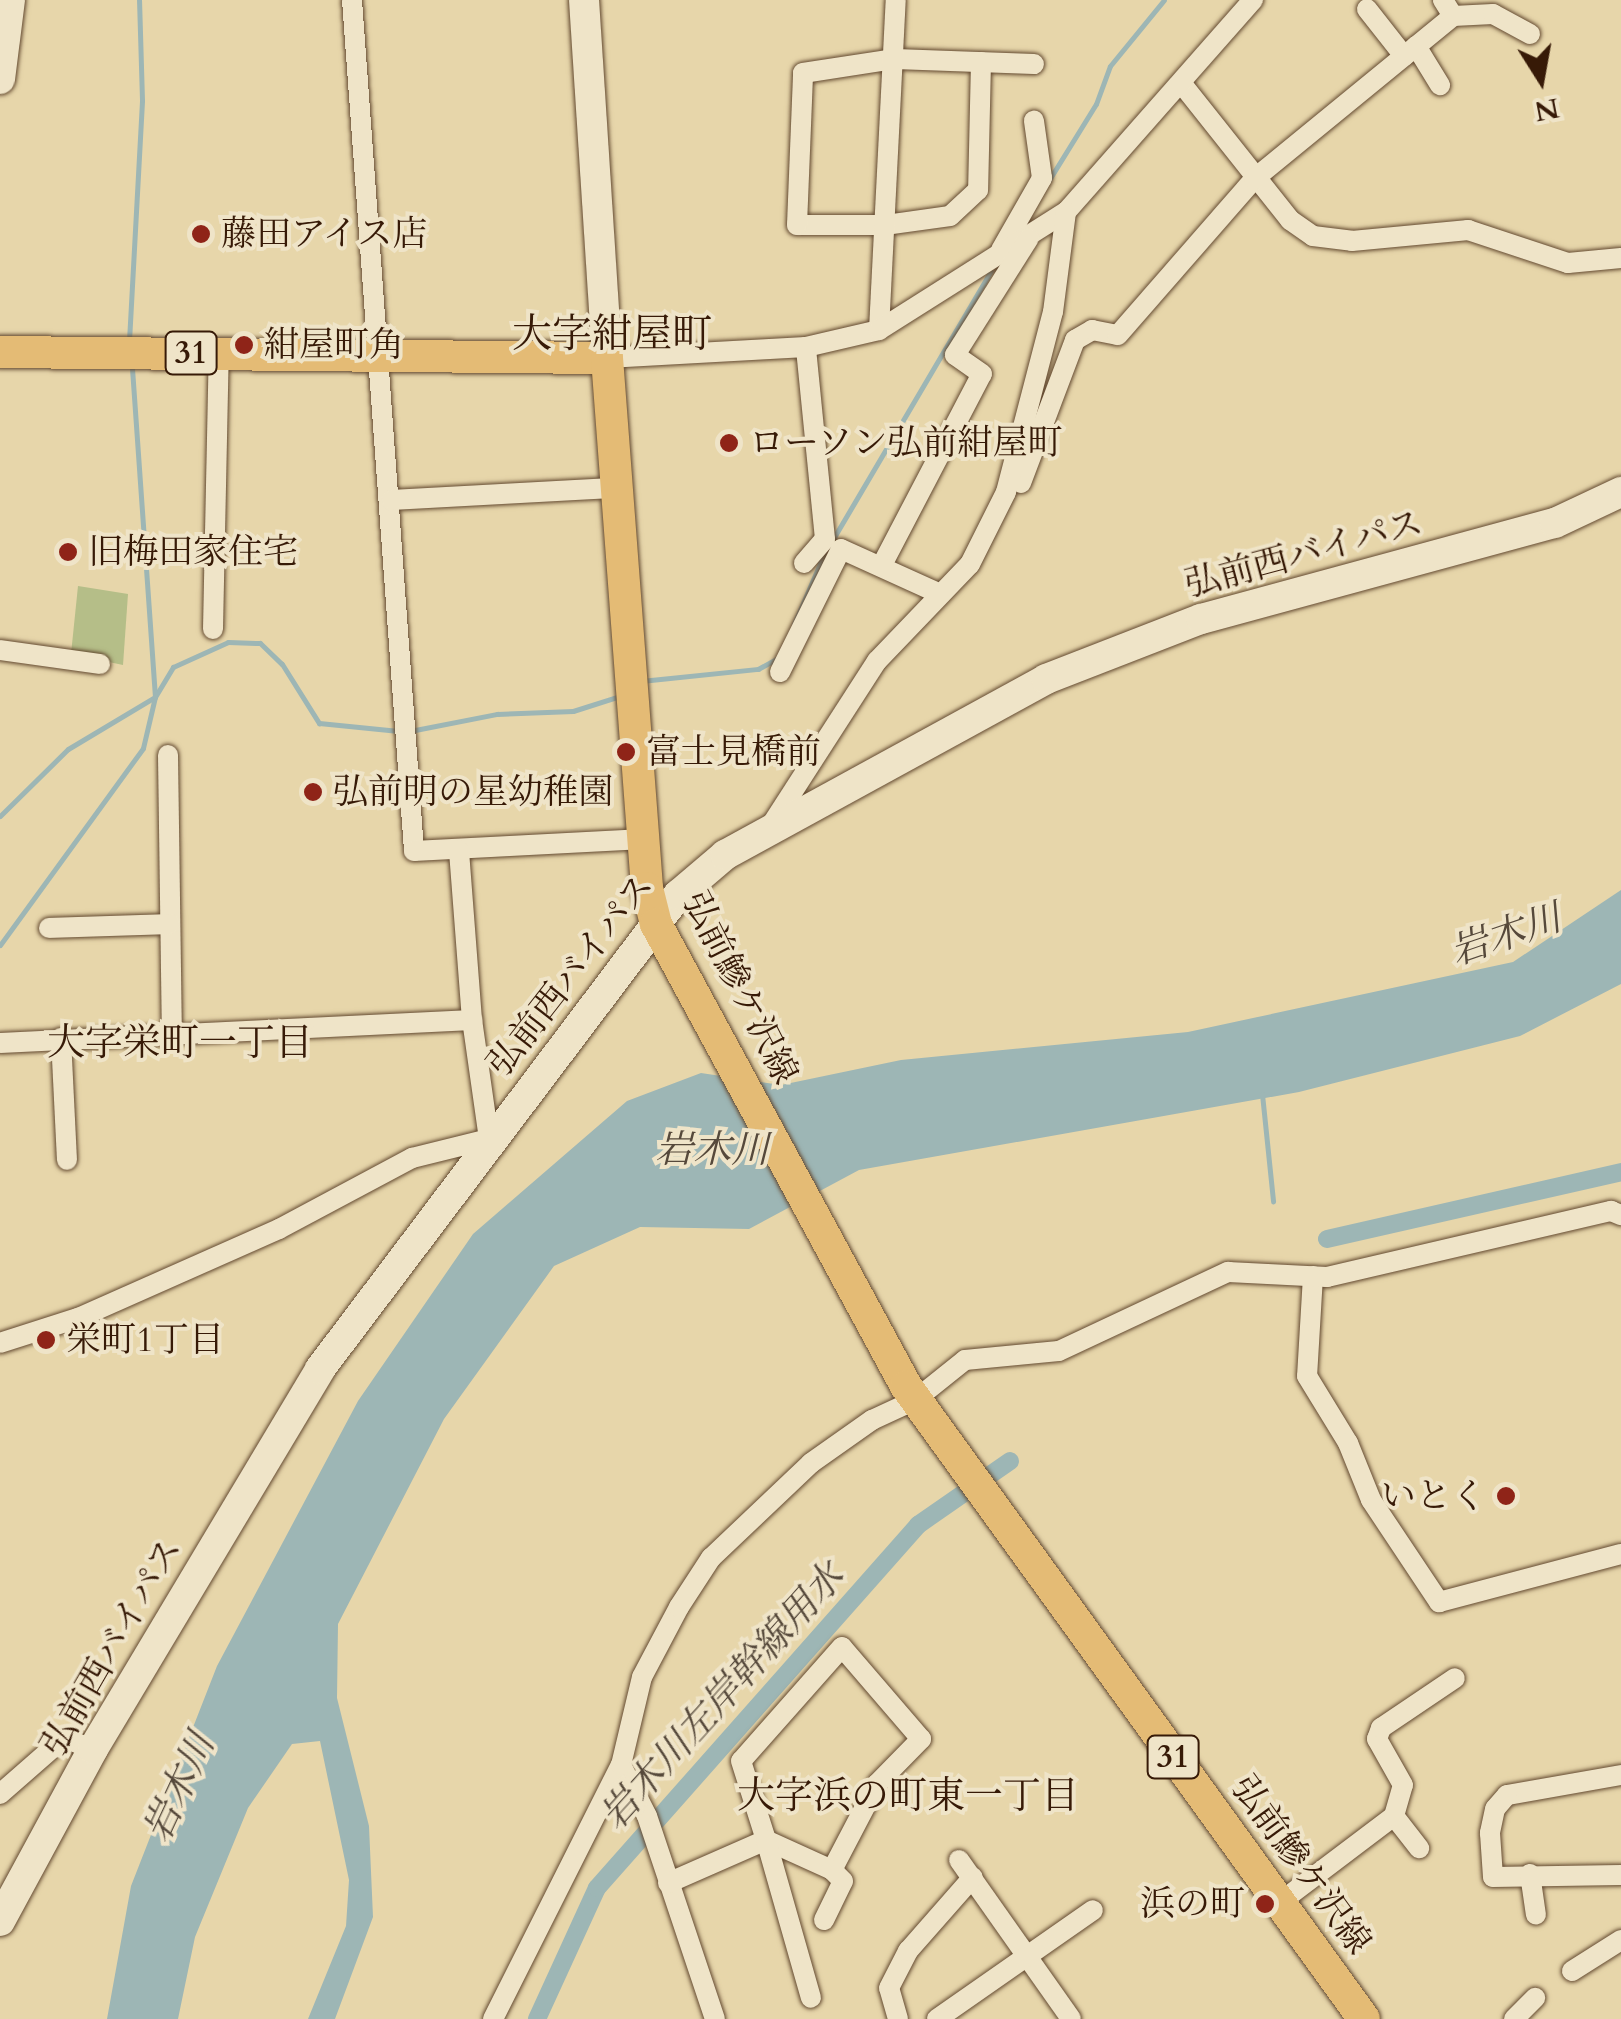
<!DOCTYPE html>
<html>
<head>
<meta charset="utf-8">
<style>
  body { margin:0 }
  #map { position:relative; width:1621px; height:2019px; overflow:hidden; background:#e7d6aa; font-family:Cardo,"Noto Serif JP",serif }
  div>[style] { position:absolute }
  .green>* { inset:0; background:#b5be88 }
  .water>* { inset:0; background:#9db6b5 }
  .stream>* { height:5px; margin:-2.5px; padding:0 2.5px; transform-origin:2.5px; border-radius:2.5px; background:#9db6b5 }
  .canal>* { height:18px; margin:-9px; padding:0 9px; transform-origin:9px; border-radius:9px; background:#9db6b5 }
  .roads { filter:drop-shadow(0 0 2px #634930) drop-shadow(0 0 2px #634930) }
  .street>* { height:20px; margin:-10px; padding:0 10px; transform-origin:10px; border-radius:10px; background:#efe4c8 }
  .secondary>* { height:30px; margin:-15px; padding:0 15px; transform-origin:15px; border-radius:15px; background:#efe4c8 }
  .primary>* { height:32px; margin:-16px; padding:0 16px; transform-origin:16px; border-radius:16px; background:#e4bb75 }
  .dots>* { width:28px; height:28px; translate:-50% -50%; box-sizing:border-box; border:5px solid #efe4c8; border-radius:50% }
  span { translate:-50% -50%; white-space:nowrap; text-align:center; line-height:1.15; -webkit-text-stroke:8px #efe4c8; paint-order:stroke }
  .shield-label span { padding:2px 8px; background:#efe4c8; border:2px solid; border-radius:8px; -webkit-text-stroke-width:0 }
  .shield-label { font-size:32px; color:#371a07; font-weight:700 }
  .poi-label { font-size:35px; color:#371a07 }
  .left { translate:0 -50%; text-align:left }
  .right { translate:-100% -50%; text-align:right }
  .street-label { font-size:35px; color:#371a07 }
  .water-label { font-size:38px; color:#56493b; font-style:italic }
  .neighbourhood-label { font-size:38px; color:#371a07 }
  .quarter-label { font-size:40px; color:#371a07 }
  .north { position:absolute; left:1491px; top:30px; width:100px; height:100px; -webkit-text-stroke:8px #efe4c8; paint-order:stroke; rotate:169deg; font-size:28px; font-weight:700; line-height:40px; text-align:center; color:#371a07 }
  .north::after { content:''; display:block; margin:auto; width:35px; height:45px; background:#371a07; clip-path:polygon(50% 0,100% 100%,50% 72%,0 100%) }
</style>
</head>
<body>
<div id="map">
  <div class="green">
    <div style="clip-path:polygon(78px 586px,128px 594px,123px 665px,71px 654px)"></div>
  </div>
  <div class="water">
    <div style="clip-path:polygon(1621px 890px,1621px 984px,1520px 1036px,1299px 1092px,859px 1170px,749px 1229px,640px 1227px,554px 1266px,444px 1419px,338px 1624px,337px 1698px,369px 1826px,373px 1917px,335px 2019px,308px 2019px,346px 1926px,349px 1880px,320px 1741px,292px 1744px,248px 1808px,195px 1937px,178px 2019px,107px 2019px,131px 1886px,217px 1666px,358px 1401px,473px 1234px,627px 1101px,701px 1073px,781px 1085px,901px 1060px,1188px 1032px,1513px 962px)"></div>
  </div>
  <div class="stream">
    <div style="left:1049px;top:180px;width:89px;rotate:-58.3deg"></div>
    <div style="left:1096px;top:104px;width:40px;rotate:-69.8deg"></div>
    <div style="left:1110px;top:66px;width:85px;rotate:-50.7deg"></div>
    <div style="left:129px;top:341px;width:241px;rotate:-86.9deg"></div>
    <div style="left:142px;top:100px;width:100px;rotate:-91.7deg"></div>
    <div style="left:833px;top:539px;width:311px;rotate:-59.5deg"></div>
    <div style="left:794px;top:624px;width:78px;rotate:-66.7deg"></div>
    <div style="left:641px;top:681px;width:118px;rotate:-5.9deg"></div>
    <div style="left:758px;top:669px;width:25px;rotate:-29deg"></div>
    <div style="left:410px;top:731px;width:89px;rotate:-11.1deg"></div>
    <div style="left:497px;top:714px;width:76px;rotate:-2.3deg"></div>
    <div style="left:573px;top:711px;width:49px;rotate:-17.7deg"></div>
    <div style="left:0;top:816px;width:95px;rotate:-44.6deg"></div>
    <div style="left:68px;top:749px;width:101px;rotate:-30.9deg"></div>
    <div style="left:155px;top:697px;width:35px;rotate:-59deg"></div>
    <div style="left:173px;top:667px;width:60px;rotate:-24.4deg"></div>
    <div style="left:228px;top:642px;width:32px;rotate:2deg"></div>
    <div style="left:260px;top:643px;width:30px;rotate:44deg"></div>
    <div style="left:282px;top:664px;width:70px;rotate:57.9deg"></div>
    <div style="left:319px;top:723px;width:80px;rotate:5.7deg"></div>
    <div style="left:0;top:945px;width:243px;rotate:-54deg"></div>
    <div style="left:143px;top:748px;width:52px;rotate:-76.8deg"></div>
    <div style="left:155px;top:697px;width:331px;rotate:-94deg"></div>
    <div style="left:1262px;top:1094px;width:108px;rotate:84.1deg"></div>
  </div>
  <div class="canal">
    <div style="left:1327px;top:1239px;width:302px;rotate:-12.8deg"></div>
    <div style="left:537px;top:2019px;width:144px;rotate:-65.4deg"></div>
    <div style="left:597px;top:1888px;width:485px;rotate:-48.5deg"></div>
    <div style="left:918px;top:1525px;width:112px;rotate:-34.8deg"></div>
  </div>
  <div class="roads">
    <div class="street">
      <div style="left:352px;top:0;width:853px;rotate:85.83deg"></div>
      <div style="left:414px;top:851px;width:230px;rotate:-3deg"></div>
      <div style="left:1367px;top:9px;width:60px;rotate:51.8deg"></div>
      <div style="left:1453px;top:16px;width:40px;rotate:-2.9deg"></div>
      <div style="left:1493px;top:14px;width:42px;rotate:28.4deg"></div>
      <div style="left:1416px;top:46px;width:46px;rotate:58.4deg"></div>
      <div style="left:981px;top:62px;width:128px;rotate:91.3deg"></div>
      <div style="left:978px;top:190px;width:38px;rotate:137deg"></div>
      <div style="left:950px;top:216px;width:66px;rotate:172.1deg"></div>
      <div style="left:885px;top:225px;width:88px;rotate:180deg"></div>
      <div style="left:797px;top:225px;width:152px;rotate:-87.7deg"></div>
      <div style="left:803px;top:73px;width:93px;rotate:-8.7deg"></div>
      <div style="left:895px;top:59px;width:139px;rotate:2.1deg"></div>
      <div style="left:1182px;top:84px;width:174px;rotate:51.5deg"></div>
      <div style="left:1290px;top:220px;width:28px;rotate:35deg"></div>
      <div style="left:1313px;top:236px;width:39px;rotate:7deg"></div>
      <div style="left:1352px;top:241px;width:117px;rotate:-5.4deg"></div>
      <div style="left:1468px;top:230px;width:105px;rotate:18.3deg"></div>
      <div style="left:1568px;top:263px;width:53px;rotate:-5.4deg"></div>
      <div style="left:1001px;top:250px;width:83px;rotate:-60.3deg"></div>
      <div style="left:1042px;top:178px;width:58px;rotate:-98deg"></div>
      <div style="left:879px;top:330px;width:330px;rotate:-87.1deg"></div>
      <div style="left:607px;top:358px;width:199px;rotate:-3.2deg"></div>
      <div style="left:806px;top:347px;width:75px;rotate:-13.1deg"></div>
      <div style="left:879px;top:330px;width:221px;rotate:-32.3deg"></div>
      <div style="left:1066px;top:212px;width:283px;rotate:-48.6deg"></div>
      <div style="left:1021px;top:483px;width:153px;rotate:-69.3deg"></div>
      <div style="left:1075px;top:340px;width:20px;rotate:-30deg"></div>
      <div style="left:1092px;top:330px;width:26px;rotate:11deg"></div>
      <div style="left:1118px;top:335px;width:207px;rotate:-48.9deg"></div>
      <div style="left:1254px;top:179px;width:257px;rotate:-39.3deg"></div>
      <div style="left:1453px;top:16px;width:19px;rotate:-122deg"></div>
      <div style="left:392px;top:500px;width:224px;rotate:-3.1deg"></div>
      <div style="left:804px;top:563px;width:32px;rotate:-49deg"></div>
      <div style="left:825px;top:539px;width:193px;rotate:-95.7deg"></div>
      <div style="left:883px;top:563px;width:213px;rotate:-62.4deg"></div>
      <div style="left:982px;top:374px;width:33px;rotate:-145deg"></div>
      <div style="left:955px;top:355px;width:138px;rotate:-57.7deg"></div>
      <div style="left:213px;top:629px;width:276px;rotate:-88.8deg"></div>
      <div style="left:0;top:650px;width:101px;rotate:8deg"></div>
      <div style="left:780px;top:672px;width:137px;rotate:-63.6deg"></div>
      <div style="left:841px;top:549px;width:107px;rotate:24.4deg"></div>
      <div style="left:168px;top:755px;width:276px;rotate:89.2deg"></div>
      <div style="left:768px;top:830px;width:201px;rotate:-57.2deg"></div>
      <div style="left:877px;top:661px;width:134px;rotate:-46.2deg"></div>
      <div style="left:970px;top:564px;width:80px;rotate:-63.4deg"></div>
      <div style="left:1006px;top:492px;width:186px;rotate:-75.4deg"></div>
      <div style="left:1053px;top:312px;width:101px;rotate:-82.6deg"></div>
      <div style="left:49px;top:928px;width:121px;rotate:-1.9deg"></div>
      <div style="left:61px;top:1038px;width:122px;rotate:87.2deg"></div>
      <div style="left:0;top:1043px;width:473px;rotate:-2.8deg"></div>
      <div style="left:1313px;top:1276px;width:100px;rotate:93.4deg"></div>
      <div style="left:1307px;top:1376px;width:79px;rotate:58.5deg"></div>
      <div style="left:1348px;top:1443px;width:61px;rotate:68deg"></div>
      <div style="left:1371px;top:1500px;width:123px;rotate:56.3deg"></div>
      <div style="left:1439px;top:1602px;width:188px;rotate:-14.8deg"></div>
      <div style="left:0;top:1343px;width:82px;rotate:-17.8deg"></div>
      <div style="left:78px;top:1318px;width:220px;rotate:-23.9deg"></div>
      <div style="left:279px;top:1229px;width:151px;rotate:-28.1deg"></div>
      <div style="left:412px;top:1158px;width:79px;rotate:-13.9deg"></div>
      <div style="left:489px;top:1139px;width:120px;rotate:-98.1deg"></div>
      <div style="left:472px;top:1020px;width:170px;rotate:-94.4deg"></div>
      <div style="left:621px;top:1765px;width:57px;rotate:63deg"></div>
      <div style="left:647px;top:1816px;width:214px;rotate:71.5deg"></div>
      <div style="left:1621px;top:1775px;width:116px;rotate:170deg"></div>
      <div style="left:1507px;top:1795px;width:18px;rotate:131deg"></div>
      <div style="left:1495px;top:1809px;width:25px;rotate:102deg"></div>
      <div style="left:1490px;top:1833px;width:44px;rotate:86.1deg"></div>
      <div style="left:1493px;top:1877px;width:128px;rotate:-0.9deg"></div>
      <div style="left:0;top:1794px;width:74px;rotate:-41.2deg"></div>
      <div style="left:56px;top:1745px;width:14px;rotate:-21deg"></div>
      <div style="left:69px;top:1740px;width:26px;rotate:21deg"></div>
      <div style="left:1394px;top:1816px;width:41px;rotate:52deg"></div>
      <div style="left:959px;top:1860px;width:194px;rotate:54.8deg"></div>
      <div style="left:1530px;top:1874px;width:41px;rotate:81.7deg"></div>
      <div style="left:668px;top:1883px;width:107px;rotate:-23.7deg"></div>
      <div style="left:766px;top:1840px;width:72px;rotate:24.4deg"></div>
      <div style="left:832px;top:1870px;width:97px;rotate:-62.4deg"></div>
      <div style="left:877px;top:1784px;width:63px;rotate:-45.6deg"></div>
      <div style="left:921px;top:1739px;width:121px;rotate:-130.7deg"></div>
      <div style="left:842px;top:1647px;width:152px;rotate:131.5deg"></div>
      <div style="left:741px;top:1761px;width:83px;rotate:72.4deg"></div>
      <div style="left:766px;top:1840px;width:164px;rotate:74.1deg"></div>
      <div style="left:1279px;top:1903px;width:144px;rotate:-37.1deg"></div>
      <div style="left:1394px;top:1816px;width:32px;rotate:-74deg"></div>
      <div style="left:1403px;top:1785px;width:53px;rotate:-119.5deg"></div>
      <div style="left:1377px;top:1739px;width:12px;rotate:-70deg"></div>
      <div style="left:1381px;top:1728px;width:89px;rotate:-34deg"></div>
      <div style="left:824px;top:1920px;width:43px;rotate:-64deg"></div>
      <div style="left:843px;top:1881px;width:16px;rotate:-135deg"></div>
      <div style="left:1572px;top:1971px;width:58px;rotate:-32.3deg"></div>
      <div style="left:493px;top:2019px;width:284px;rotate:-63.3deg"></div>
      <div style="left:621px;top:1765px;width:90px;rotate:-76.6deg"></div>
      <div style="left:642px;top:1677px;width:79px;rotate:-62.1deg"></div>
      <div style="left:679px;top:1607px;width:59px;rotate:-56.9deg"></div>
      <div style="left:711px;top:1558px;width:138px;rotate:-43.5deg"></div>
      <div style="left:811px;top:1463px;width:75px;rotate:-35.2deg"></div>
      <div style="left:872px;top:1420px;width:47px;rotate:-24.9deg"></div>
      <div style="left:915px;top:1400px;width:64px;rotate:-38.7deg"></div>
      <div style="left:965px;top:1360px;width:94px;rotate:-5.5deg"></div>
      <div style="left:1059px;top:1351px;width:187px;rotate:-25.1deg"></div>
      <div style="left:1228px;top:1272px;width:99px;rotate:2.9deg"></div>
      <div style="left:1327px;top:1277px;width:292px;rotate:-13.1deg"></div>
      <div style="left:1611px;top:1211px;width:11px;rotate:22deg"></div>
      <div style="left:898px;top:2019px;width:32px;rotate:-106deg"></div>
      <div style="left:889px;top:1988px;width:42px;rotate:-62.8deg"></div>
      <div style="left:908px;top:1951px;width:98px;rotate:-48.7deg"></div>
      <div style="left:937px;top:2019px;width:190px;rotate:-34.9deg"></div>
      <div style="left:1514px;top:2019px;width:30px;rotate:-45deg"></div>
    </div>
    <div class="secondary">
      <div style="left:584px;top:0;width:359px;rotate:86.3deg"></div>
      <div style="left:0;top:79px;width:80px;rotate:-82.8deg"></div>
      <div style="left:0;top:1921px;width:196px;rotate:-61.6deg"></div>
      <div style="left:93px;top:1749px;width:443px;rotate:-59.1deg"></div>
      <div style="left:320px;top:1369px;width:594px;rotate:-52.94deg"></div>
      <div style="left:678px;top:895px;width:62px;rotate:-40.4deg"></div>
      <div style="left:725px;top:855px;width:366px;rotate:-28.7deg"></div>
      <div style="left:1046px;top:679px;width:166px;rotate:-21.2deg"></div>
      <div style="left:1201px;top:619px;width:367px;rotate:-15.2deg"></div>
      <div style="left:1555px;top:523px;width:73px;rotate:-25.2deg"></div>
    </div>
    <div class="primary">
      <div style="left:0;top:352px;width:607px;rotate:0.57deg"></div>
      <div style="left:607px;top:358px;width:532px;rotate:85.68deg"></div>
      <div style="left:647px;top:888px;width:37px;rotate:76deg"></div>
      <div style="left:656px;top:924px;width:525px;rotate:61.58deg"></div>
      <div style="left:906px;top:1386px;width:781px;rotate:54.11deg"></div>
    </div>
  </div>
  <div class="dots">
    <div style="left:201px;top:234px;background:#8f2418"></div>
    <div style="left:244px;top:345px;background:#8f2418"></div>
    <div style="left:729px;top:443px;background:#8f2418"></div>
    <div style="left:68px;top:552px;background:#8f2418"></div>
    <div style="left:626px;top:752px;background:#8f2418"></div>
    <div style="left:313px;top:792px;background:#8f2418"></div>
    <div style="left:46px;top:1340px;background:#8f2418"></div>
    <div style="left:1506px;top:1496px;background:#8f2418"></div>
    <div style="left:1265px;top:1904px;background:#8f2418"></div>
  </div>
  <div class="shield-label">
    <span style="left:191px;top:353px">31</span>
    <span style="left:1173px;top:1757px">31</span>
  </div>
  <div class="poi-label">
    <span class="left" style="left:221px;top:234px">藤田アイス店</span>
    <span class="left" style="left:264px;top:345px">紺屋町角</span>
    <span class="left" style="left:749px;top:443px">ローソン弘前紺屋町</span>
    <span class="left" style="left:88px;top:552px">旧梅田家住宅</span>
    <span class="left" style="left:646px;top:752px">富士見橋前</span>
    <span class="left" style="left:333px;top:792px">弘前明の星幼稚園</span>
    <span class="left" style="left:66px;top:1340px">栄町1丁目</span>
    <span class="right" style="left:1486px;top:1496px">いとく</span>
    <span class="right" style="left:1245px;top:1904px">浜の町</span>
  </div>
  <div class="street-label">
    <span style="left:1304px;top:554px;rotate:-15deg">弘前西バイパス</span>
    <span style="left:571px;top:975px;rotate:-52deg">弘前西バイパス</span>
    <span style="left:740px;top:988px;rotate:63deg">弘前鰺ケ沢線</span>
    <span style="left:112px;top:1647px;rotate:-60deg">弘前西バイパス</span>
    <span style="left:1301px;top:1865px;rotate:54deg">弘前鰺ケ沢線</span>
  </div>
  <div class="water-label">
    <span style="left:1506px;top:936px;rotate:-19deg">岩木川</span>
    <span style="left:712px;top:1151px">岩木川</span>
    <span style="left:723px;top:1697px;rotate:-48deg">岩木川左岸幹線用水</span>
    <span style="left:180px;top:1788px;rotate:-65deg">岩木川</span>
  </div>
  <div class="neighbourhood-label">
    <span style="left:180px;top:1044px">大字栄町一丁目</span>
    <span style="left:908px;top:1797px">大字浜の町東一丁目</span>
  </div>
  <div class="quarter-label">
    <span style="left:612px;top:335px">大字紺屋町</span>
  </div>
  <div class="north">N</div>
</div>
</body>
</html>
